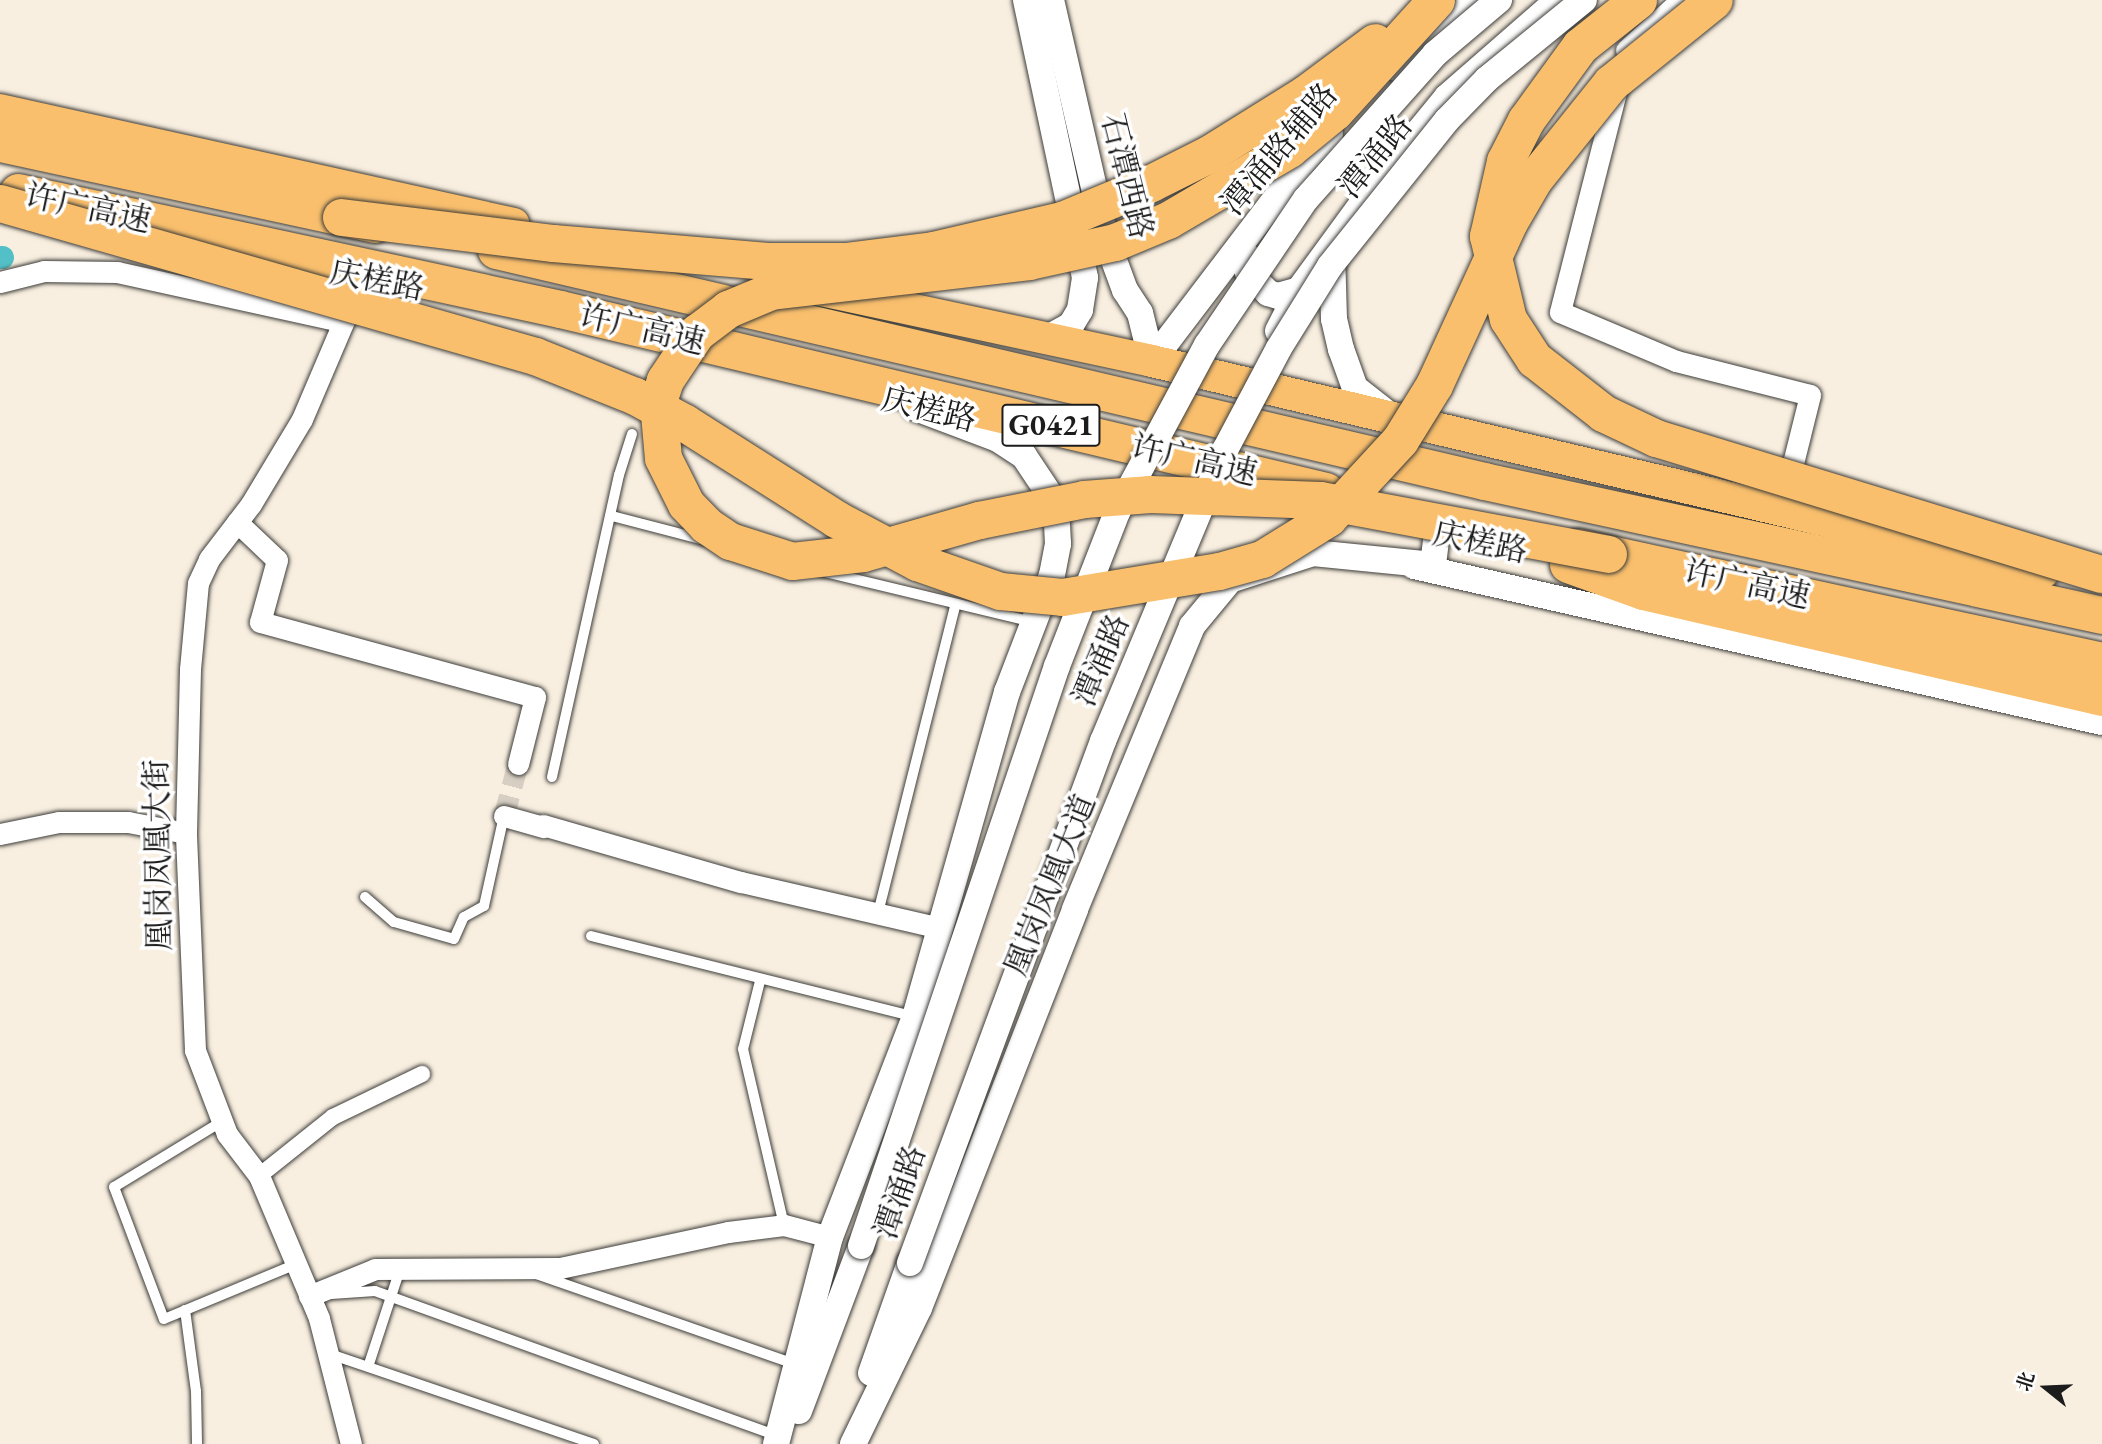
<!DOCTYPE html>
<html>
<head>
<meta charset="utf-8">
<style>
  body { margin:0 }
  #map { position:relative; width:2102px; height:1444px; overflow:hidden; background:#f8efe0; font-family:"EB Garamond","Noto Serif SC",serif }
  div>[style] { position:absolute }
  .canal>* { height:23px; margin:-11.5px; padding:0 11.5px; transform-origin:11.5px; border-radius:11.5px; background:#52c0c6 }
  .minor-tunnel>* { height:21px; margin-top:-10.5px; transform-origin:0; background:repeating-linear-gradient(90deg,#d7cfc3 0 21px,transparent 0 31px) }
  .roads { filter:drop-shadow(0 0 2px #3d3c39) drop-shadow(0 0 2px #3d3c39) }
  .service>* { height:10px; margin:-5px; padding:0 5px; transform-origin:5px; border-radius:5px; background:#fff }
  .pedestrian>* { height:16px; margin:-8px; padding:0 8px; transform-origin:8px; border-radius:8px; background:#fff }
  .minor>* { height:21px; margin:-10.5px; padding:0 10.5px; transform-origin:10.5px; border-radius:10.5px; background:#fff }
  .tertiary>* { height:26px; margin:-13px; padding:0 13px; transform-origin:13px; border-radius:13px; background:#fff }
  .primary>* { height:32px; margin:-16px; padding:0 16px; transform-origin:16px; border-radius:16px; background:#f9bf6d }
  .motorway>* { height:37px; margin:-18.5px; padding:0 18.5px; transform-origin:18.5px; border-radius:18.5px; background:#f9bf6d }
  .bridges { filter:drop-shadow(0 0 2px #3d3c39) drop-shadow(0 0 2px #3d3c39) }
  .tertiary-bridge>* { height:26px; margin:-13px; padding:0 13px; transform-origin:13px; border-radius:13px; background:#fff }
  .motorway-bridge>* { height:37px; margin:-18.5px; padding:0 18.5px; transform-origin:18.5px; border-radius:18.5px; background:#f9bf6d }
  span { translate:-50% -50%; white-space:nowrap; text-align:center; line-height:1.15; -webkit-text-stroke:7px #fff; paint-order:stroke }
  .shield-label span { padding:2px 5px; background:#fff; border:2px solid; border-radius:5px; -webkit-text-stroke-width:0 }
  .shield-label { font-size:30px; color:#1c1c1c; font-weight:700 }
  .street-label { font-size:32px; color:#1c1c1c }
  .north { position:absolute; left:2011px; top:1353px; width:70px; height:70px; -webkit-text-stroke:5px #fff; paint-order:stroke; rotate:288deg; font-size:19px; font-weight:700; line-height:28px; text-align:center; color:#1c1c1c }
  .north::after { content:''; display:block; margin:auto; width:24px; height:32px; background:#1c1c1c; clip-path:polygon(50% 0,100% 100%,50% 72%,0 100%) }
</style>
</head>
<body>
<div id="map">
  <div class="canal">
    <div style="left:0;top:257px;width:2px"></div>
  </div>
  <div class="minor-tunnel">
    <div style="left:504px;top:816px;width:54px;rotate:-74.9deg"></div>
  </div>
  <div class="roads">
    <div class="service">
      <div style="left:612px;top:516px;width:95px;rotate:14.6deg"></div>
      <div style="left:821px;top:571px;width:218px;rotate:13.5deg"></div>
      <div style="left:552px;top:777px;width:309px;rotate:-77.5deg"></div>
      <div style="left:619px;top:475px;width:43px;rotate:-72.4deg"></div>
      <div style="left:365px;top:897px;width:38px;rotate:41deg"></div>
      <div style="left:394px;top:922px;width:62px;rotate:15.8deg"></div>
      <div style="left:454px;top:939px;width:24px;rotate:-66deg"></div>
      <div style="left:464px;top:917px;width:23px;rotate:-29deg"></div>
      <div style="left:484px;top:906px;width:92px;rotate:-77.5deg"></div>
      <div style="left:878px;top:913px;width:316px;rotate:-75.9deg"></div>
      <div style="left:591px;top:936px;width:334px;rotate:14deg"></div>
      <div style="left:760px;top:981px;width:70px;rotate:104deg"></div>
      <div style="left:743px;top:1049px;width:181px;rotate:76.9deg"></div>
      <div style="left:221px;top:1122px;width:125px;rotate:148.7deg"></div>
      <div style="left:114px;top:1187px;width:141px;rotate:69.3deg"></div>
      <div style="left:164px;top:1319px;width:143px;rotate:-22.6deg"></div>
      <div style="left:536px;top:1274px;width:274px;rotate:19.2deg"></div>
      <div style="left:331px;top:1294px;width:44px;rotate:-3.9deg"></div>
      <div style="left:375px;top:1291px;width:428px;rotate:19.8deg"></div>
      <div style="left:185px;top:1310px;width:82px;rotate:82.3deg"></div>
      <div style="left:196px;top:1391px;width:53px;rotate:88.9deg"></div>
      <div style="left:327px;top:1353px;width:282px;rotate:18.8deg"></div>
      <div style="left:369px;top:1364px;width:100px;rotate:-71.9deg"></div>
    </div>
    <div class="pedestrian">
      <div style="left:259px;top:1176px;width:95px;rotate:-38.6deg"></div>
      <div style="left:333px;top:1117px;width:99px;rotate:-25.8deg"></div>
    </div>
    <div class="minor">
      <div style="left:1626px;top:50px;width:74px;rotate:-42.3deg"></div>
      <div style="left:1617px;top:88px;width:231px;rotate:104.3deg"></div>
      <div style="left:1560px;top:312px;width:126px;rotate:22.9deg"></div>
      <div style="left:1676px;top:361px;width:138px;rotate:14.2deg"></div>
      <div style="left:1810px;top:395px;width:95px;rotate:104deg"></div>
      <div style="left:0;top:282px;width:45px;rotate:-14deg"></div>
      <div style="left:44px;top:271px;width:73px;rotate:0.8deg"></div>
      <div style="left:117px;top:272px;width:232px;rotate:12.4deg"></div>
      <div style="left:237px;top:522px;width:55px;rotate:43.5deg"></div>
      <div style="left:277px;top:560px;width:64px;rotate:105.3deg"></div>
      <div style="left:260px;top:622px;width:285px;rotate:15.3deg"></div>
      <div style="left:535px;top:697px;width:69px;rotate:104.2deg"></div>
      <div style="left:504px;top:816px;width:41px;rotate:15.8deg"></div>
      <div style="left:543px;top:825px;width:206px;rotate:16.1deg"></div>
      <div style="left:741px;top:882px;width:204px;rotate:13deg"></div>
      <div style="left:0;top:834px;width:60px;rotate:-11.5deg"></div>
      <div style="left:59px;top:822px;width:69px"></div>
      <div style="left:128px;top:822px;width:59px;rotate:10.7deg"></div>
      <div style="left:309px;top:1296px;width:71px;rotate:-22.2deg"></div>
      <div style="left:375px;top:1269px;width:185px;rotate:-0.3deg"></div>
      <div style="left:560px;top:1268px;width:172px;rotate:-12.1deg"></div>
      <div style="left:728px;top:1232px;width:56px;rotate:-7.1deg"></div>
      <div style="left:784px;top:1225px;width:48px;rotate:14.6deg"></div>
      <div style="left:351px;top:1444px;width:130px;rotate:-104.3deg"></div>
      <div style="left:319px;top:1318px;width:154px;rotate:-112.9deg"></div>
      <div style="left:259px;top:1176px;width:53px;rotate:-127.3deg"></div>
      <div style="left:227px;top:1134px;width:90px;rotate:-110.9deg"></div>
      <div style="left:195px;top:1050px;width:217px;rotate:-92.4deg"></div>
      <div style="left:186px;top:833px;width:164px;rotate:-88.6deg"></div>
      <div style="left:190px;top:669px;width:86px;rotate:-84.7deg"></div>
      <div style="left:198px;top:583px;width:26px;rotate:-65deg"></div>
      <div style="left:209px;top:559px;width:69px;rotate:-52.6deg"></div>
      <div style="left:251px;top:504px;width:99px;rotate:-59deg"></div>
      <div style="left:302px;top:419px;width:155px;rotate:-66.9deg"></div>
    </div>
    <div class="tertiary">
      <div style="left:1026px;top:0;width:284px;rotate:78deg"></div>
      <div style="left:1085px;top:278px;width:32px;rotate:99deg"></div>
      <div style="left:1080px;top:310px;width:17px;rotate:121deg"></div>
      <div style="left:1071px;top:325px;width:31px;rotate:151deg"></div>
      <div style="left:1051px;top:0;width:242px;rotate:77.1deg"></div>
      <div style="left:1105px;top:236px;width:58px;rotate:69.7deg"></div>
      <div style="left:1125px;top:290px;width:27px;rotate:57deg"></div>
      <div style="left:1140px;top:313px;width:49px;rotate:76deg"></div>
      <div style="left:1396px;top:68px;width:49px;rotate:-44.2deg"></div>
      <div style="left:1431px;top:34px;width:58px;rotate:-35.9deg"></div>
      <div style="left:1332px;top:252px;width:67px;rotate:88.3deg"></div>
      <div style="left:1334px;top:319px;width:31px;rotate:77deg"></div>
      <div style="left:1341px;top:349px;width:41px;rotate:70.3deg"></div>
      <div style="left:1355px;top:388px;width:47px;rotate:38.1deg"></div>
      <div style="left:1248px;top:257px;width:15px;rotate:90deg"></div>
      <div style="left:1248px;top:272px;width:29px;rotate:46deg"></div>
      <div style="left:1268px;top:293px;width:10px;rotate:17deg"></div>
      <div style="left:1278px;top:296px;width:22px;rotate:-16deg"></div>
      <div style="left:1278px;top:331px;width:46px;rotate:-62.9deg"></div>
      <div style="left:1299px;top:290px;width:144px;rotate:-53.8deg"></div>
      <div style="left:1384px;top:174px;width:99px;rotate:-50.7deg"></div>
      <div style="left:1447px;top:97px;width:147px;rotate:-41.1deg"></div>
      <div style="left:1152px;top:361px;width:253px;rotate:-52.7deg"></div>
      <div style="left:1305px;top:160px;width:36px;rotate:-46deg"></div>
      <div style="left:1414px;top:566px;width:705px;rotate:12.78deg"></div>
      <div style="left:871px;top:1373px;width:117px;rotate:-70.5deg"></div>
      <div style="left:799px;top:1411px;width:176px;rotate:-69.4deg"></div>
      <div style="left:776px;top:1444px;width:214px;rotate:-75.4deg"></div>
      <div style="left:830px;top:1237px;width:236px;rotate:-68.9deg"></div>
      <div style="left:915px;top:1017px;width:338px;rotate:-74.2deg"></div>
      <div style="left:1007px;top:692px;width:125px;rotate:-69deg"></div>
      <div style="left:1052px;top:575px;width:32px;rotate:-79deg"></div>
      <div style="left:1058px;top:544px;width:40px;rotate:-92.9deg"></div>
      <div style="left:1056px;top:504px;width:58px;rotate:-123.7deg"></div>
      <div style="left:1024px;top:456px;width:31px;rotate:-147deg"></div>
      <div style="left:998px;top:439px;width:88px;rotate:-159.3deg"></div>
      <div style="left:853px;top:1444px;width:151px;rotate:-64.1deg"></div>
      <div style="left:919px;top:1308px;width:428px;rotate:-68.6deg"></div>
      <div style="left:1075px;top:909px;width:306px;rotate:-67.5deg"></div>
      <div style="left:1192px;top:626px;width:60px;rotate:-50.4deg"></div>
      <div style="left:1230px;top:580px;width:87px;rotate:-18deg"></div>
      <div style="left:1313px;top:553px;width:121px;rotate:5.7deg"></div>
      <div style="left:1433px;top:565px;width:32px;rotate:-83deg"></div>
    </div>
    <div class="primary">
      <div style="left:0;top:110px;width:526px;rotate:12.51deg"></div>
      <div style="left:821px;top:290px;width:339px;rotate:12.1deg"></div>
      <div style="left:1152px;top:361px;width:916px;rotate:13.32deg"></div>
    </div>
    <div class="motorway">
      <div style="left:0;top:143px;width:383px;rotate:12.2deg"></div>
      <div style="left:18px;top:192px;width:554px;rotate:12.18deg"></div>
      <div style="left:560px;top:309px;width:787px;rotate:13.37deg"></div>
      <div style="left:496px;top:250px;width:1015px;rotate:13.16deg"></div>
      <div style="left:1484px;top:481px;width:632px;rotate:12.23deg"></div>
      <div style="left:1578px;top:547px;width:536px;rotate:12.27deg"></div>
      <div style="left:1568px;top:564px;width:80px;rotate:19.8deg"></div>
      <div style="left:1643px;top:591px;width:471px;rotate:13deg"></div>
    </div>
  </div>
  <div class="bridges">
    <div class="tertiary-bridge">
      <div style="left:861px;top:1246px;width:612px;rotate:-71.33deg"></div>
      <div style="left:1057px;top:666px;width:165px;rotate:-68.7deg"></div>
      <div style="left:1117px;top:512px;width:190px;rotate:-61.7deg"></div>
      <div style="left:1207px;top:345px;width:176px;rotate:-55.9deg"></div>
      <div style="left:1306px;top:199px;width:194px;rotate:-48.3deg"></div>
      <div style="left:1435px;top:54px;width:84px;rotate:-40.2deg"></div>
      <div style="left:910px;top:1263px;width:557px;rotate:-69.71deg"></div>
      <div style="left:1103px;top:741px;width:316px;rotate:-67.3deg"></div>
      <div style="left:1225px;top:450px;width:115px;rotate:-62.1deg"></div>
      <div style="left:1279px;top:348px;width:97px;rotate:-58.1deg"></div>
      <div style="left:1330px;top:266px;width:187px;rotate:-51.3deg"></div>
      <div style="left:1447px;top:120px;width:57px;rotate:-45.7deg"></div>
      <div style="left:1487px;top:79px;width:125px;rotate:-39.2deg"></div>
    </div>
    <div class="motorway-bridge">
      <div style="left:1436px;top:0;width:151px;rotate:132.3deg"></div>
      <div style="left:1334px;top:112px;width:58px;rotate:140.6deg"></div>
      <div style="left:1289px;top:149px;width:140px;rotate:149.6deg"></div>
      <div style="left:1168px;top:220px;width:57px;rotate:157.5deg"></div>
      <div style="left:1115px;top:242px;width:88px;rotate:167.5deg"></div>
      <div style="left:1029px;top:261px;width:260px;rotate:173.4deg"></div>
      <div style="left:771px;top:291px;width:47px;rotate:157.3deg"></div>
      <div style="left:728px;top:309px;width:39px;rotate:143deg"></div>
      <div style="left:697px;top:332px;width:58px;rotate:123.7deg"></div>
      <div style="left:665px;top:380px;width:23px;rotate:108deg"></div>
      <div style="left:658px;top:402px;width:56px;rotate:84.9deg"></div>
      <div style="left:663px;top:458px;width:51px;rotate:63.4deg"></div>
      <div style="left:686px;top:504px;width:29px;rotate:46deg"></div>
      <div style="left:706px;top:525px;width:29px;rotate:34deg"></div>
      <div style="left:730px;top:541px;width:65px;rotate:17.9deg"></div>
      <div style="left:792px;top:561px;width:71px;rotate:-6.4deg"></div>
      <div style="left:863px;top:553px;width:121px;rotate:-15.9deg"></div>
      <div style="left:979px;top:520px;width:107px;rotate:-11.3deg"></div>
      <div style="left:1084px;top:499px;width:66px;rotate:-4.3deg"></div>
      <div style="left:1150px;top:494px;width:170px;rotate:2deg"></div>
      <div style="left:1320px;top:500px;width:293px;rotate:10.6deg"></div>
      <div style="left:1638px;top:0;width:74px;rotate:141.6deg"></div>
      <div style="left:1580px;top:46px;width:92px;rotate:126.1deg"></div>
      <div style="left:1526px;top:120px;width:46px;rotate:117.1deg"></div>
      <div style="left:1505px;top:161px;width:77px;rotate:102.8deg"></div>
      <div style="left:1488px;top:236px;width:85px;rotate:76.5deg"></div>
      <div style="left:1508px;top:319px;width:48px;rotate:57deg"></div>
      <div style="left:1534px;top:359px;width:88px;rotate:38deg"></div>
      <div style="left:1603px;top:413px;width:59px;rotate:25.3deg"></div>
      <div style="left:1656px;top:438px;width:466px;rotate:17deg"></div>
      <div style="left:0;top:203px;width:556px;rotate:15.96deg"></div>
      <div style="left:535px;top:356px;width:108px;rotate:21.8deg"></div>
      <div style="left:635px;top:396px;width:57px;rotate:28.4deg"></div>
      <div style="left:685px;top:423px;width:179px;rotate:32.4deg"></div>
      <div style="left:836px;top:519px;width:92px;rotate:28deg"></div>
      <div style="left:917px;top:562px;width:88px;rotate:19.3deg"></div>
      <div style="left:1000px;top:591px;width:62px;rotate:5.5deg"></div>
      <div style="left:1062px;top:597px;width:159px;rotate:-9.4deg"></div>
      <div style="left:1219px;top:571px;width:45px;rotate:-15.6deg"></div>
      <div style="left:1262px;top:559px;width:78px;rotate:-31.8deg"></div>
      <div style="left:1328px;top:518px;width:106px;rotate:-47.3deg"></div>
      <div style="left:1400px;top:440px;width:65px;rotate:-58.3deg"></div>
      <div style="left:1434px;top:385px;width:179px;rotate:-65.3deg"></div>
      <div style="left:1509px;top:222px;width:50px;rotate:-59.8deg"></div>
      <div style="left:1534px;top:179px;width:123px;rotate:-51.3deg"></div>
      <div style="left:1611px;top:83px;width:132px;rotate:-38.9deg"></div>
      <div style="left:341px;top:217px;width:214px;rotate:7deg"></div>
      <div style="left:553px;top:243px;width:215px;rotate:4.8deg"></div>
      <div style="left:767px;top:261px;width:78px"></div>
      <div style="left:845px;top:261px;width:89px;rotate:-7.1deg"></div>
      <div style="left:933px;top:250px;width:132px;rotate:-13.1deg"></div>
      <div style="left:1062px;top:220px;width:96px;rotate:-22.6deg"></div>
      <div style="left:1151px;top:183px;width:65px;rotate:-26.6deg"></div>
      <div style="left:1209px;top:154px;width:113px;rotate:-32deg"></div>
      <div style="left:1305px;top:94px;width:87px;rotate:-36.6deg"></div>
    </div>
  </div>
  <div class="shield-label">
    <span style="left:1051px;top:425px">G0421</span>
  </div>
  <div class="street-label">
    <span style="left:1279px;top:149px;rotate:-50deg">潭涌路辅路</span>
    <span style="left:1375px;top:156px;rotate:-51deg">潭涌路</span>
    <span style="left:1127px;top:176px;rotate:76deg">石潭西路</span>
    <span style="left:88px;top:208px;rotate:12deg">许广高速</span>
    <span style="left:377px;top:280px;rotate:11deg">庆槎路</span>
    <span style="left:642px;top:329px;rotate:13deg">许广高速</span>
    <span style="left:929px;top:409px;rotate:14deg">庆槎路</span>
    <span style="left:1194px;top:460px;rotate:13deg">许广高速</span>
    <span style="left:1480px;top:542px;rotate:12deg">庆槎路</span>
    <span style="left:1747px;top:584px;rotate:12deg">许广高速</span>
    <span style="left:1101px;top:660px;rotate:-67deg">潭涌路</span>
    <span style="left:158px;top:855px;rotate:-91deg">凰岗凤凰大街</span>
    <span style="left:1050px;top:885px;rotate:-68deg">凰岗凤凰大道</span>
    <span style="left:900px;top:1192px;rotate:-71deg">潭涌路</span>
  </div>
  <div class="north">北</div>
</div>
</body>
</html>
